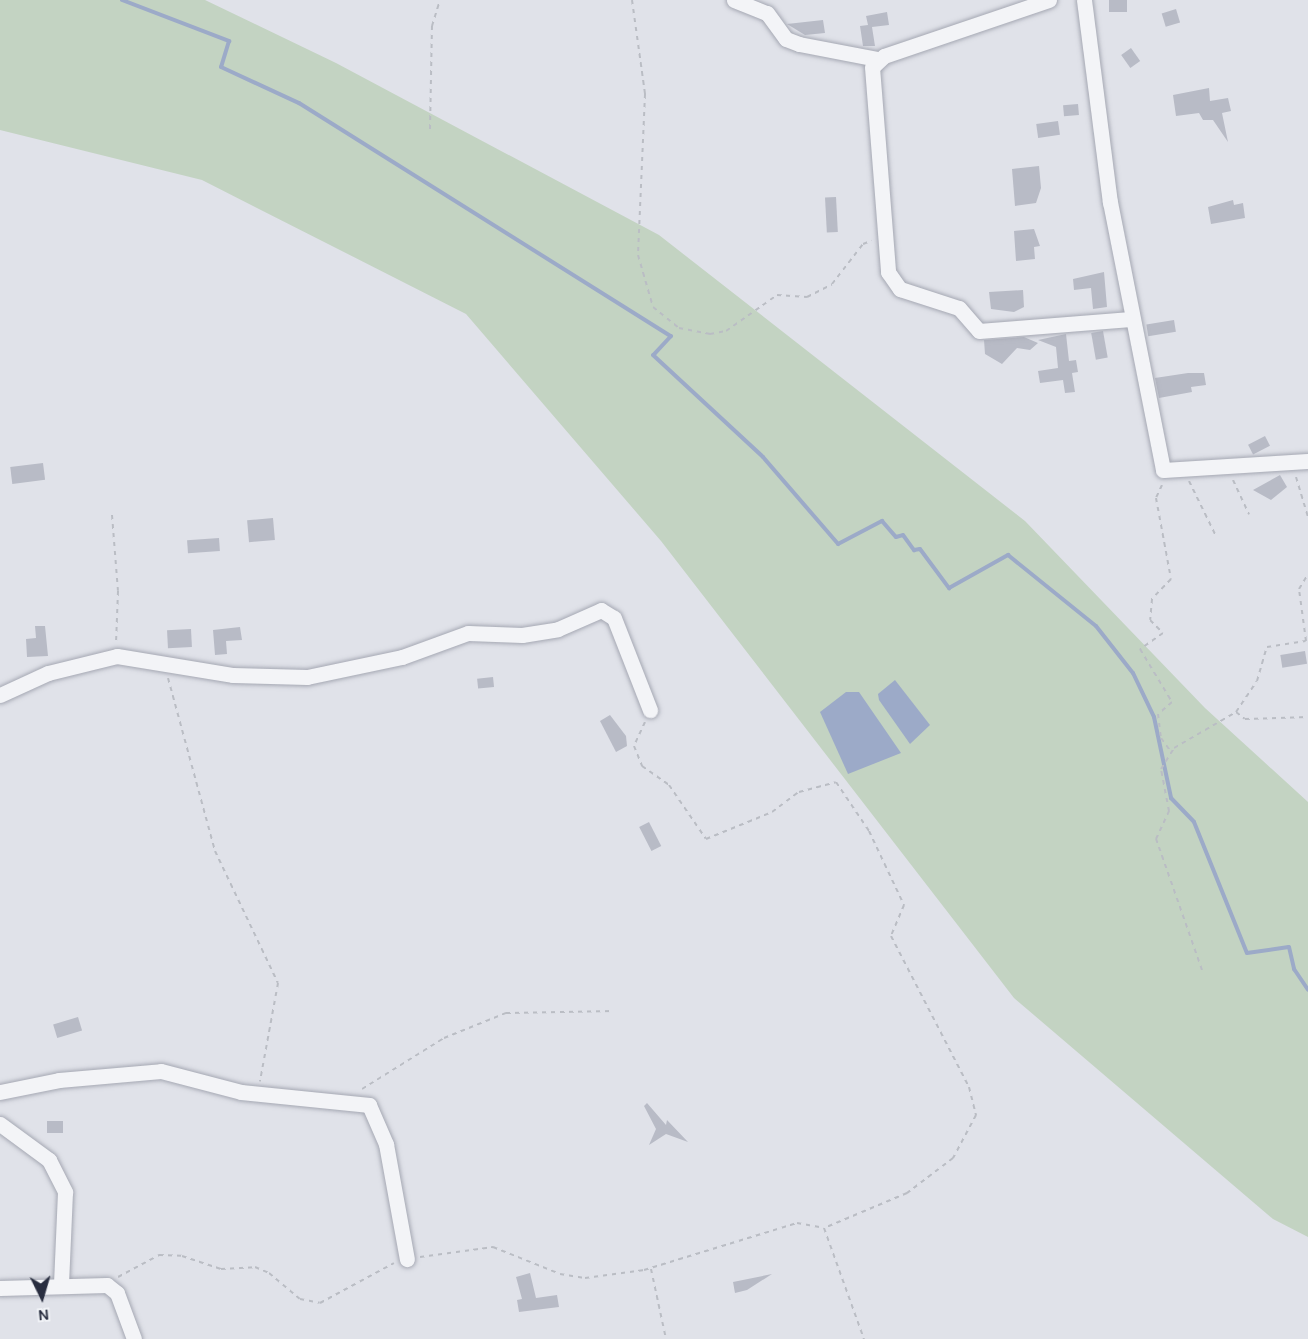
<!DOCTYPE html>
<html>
<head>
<meta charset="utf-8">
<style>
  body { margin:0 }
  #map { position:relative; width:1308px; height:1339px; overflow:hidden; background:#e0e2e9; font-family:Karla,sans-serif }
  div>[style] { position:absolute }
  .green>* { inset:0; background:#c3d3c2 }
  .water>* { inset:0; background:#9caac8 }
  .stream>* { height:4px; margin:-2px; padding:0 2px; transform-origin:2px; border-radius:2px; background:#9caac8 }
  .building>* { inset:0; background:#b8bbc6; transform-origin:0 0 }
  .path>* { height:2px; margin-top:-1px; transform-origin:0; background:repeating-linear-gradient(90deg,#babdc4 0 4.5px,transparent 0 9px) }
  .roads { filter:drop-shadow(0 0 2px #a5a8b3) drop-shadow(0 0 2px #a5a8b3) }
  .minor>* { height:15px; margin:-7.5px; padding:0 7.5px; transform-origin:7.5px; border-radius:7.5px; background:#f3f4f7 }
  span { translate:-50% -50%; white-space:nowrap; text-align:center; line-height:1.15; -webkit-text-stroke:4.5px #f0f2f6; paint-order:stroke }
  .north { position:absolute; left:12px; top:1267px; width:60px; height:60px; -webkit-text-stroke:4px #f0f2f6; paint-order:stroke; rotate:175deg; font-size:16px; font-weight:700; line-height:24px; text-align:center; color:#292e40 }
  .north::after { content:''; display:block; margin:auto; width:21px; height:27px; background:#292e40; clip-path:polygon(50% 0,100% 100%,50% 72%,0 100%) }
</style>
</head>
<body>
<div id="map">
  <div class="green">
    <div style="clip-path:polygon(0 0,205px 0,336px 63px,659px 235px,1025px 521px,1205px 708px,1308px 802px,1308px 1237px,1273px 1219px,1014px 998px,661px 541px,466px 314px,202px 180px,0 130px)"></div>
  </div>
  <div class="water">
    <div style="clip-path:polygon(895px 680px,930px 725px,910px 744px,879px 700px,878px 694px)"></div>
    <div style="clip-path:polygon(846px 692px,859px 692px,901px 753px,848px 774px,820px 712px)"></div>
  </div>
  <div class="stream">
    <div style="left:122px;top:0;width:115px;rotate:21deg"></div>
    <div style="left:229px;top:41px;width:27px;rotate:107deg"></div>
    <div style="left:221px;top:67px;width:86px;rotate:24.8deg"></div>
    <div style="left:299px;top:103px;width:439px;rotate:32.1deg"></div>
    <div style="left:671px;top:336px;width:26px;rotate:133deg"></div>
    <div style="left:653px;top:355px;width:150px;rotate:42.8deg"></div>
    <div style="left:763px;top:457px;width:115px;rotate:49.2deg"></div>
    <div style="left:838px;top:544px;width:50px;rotate:-27.6deg"></div>
    <div style="left:882px;top:521px;width:21px;rotate:49deg"></div>
    <div style="left:896px;top:537px;width:7px;rotate:-16deg"></div>
    <div style="left:903px;top:535px;width:19px;rotate:54deg"></div>
    <div style="left:914px;top:550px;width:6px;rotate:-9deg"></div>
    <div style="left:920px;top:549px;width:49px;rotate:53.4deg"></div>
    <div style="left:949px;top:588px;width:68px;rotate:-29.2deg"></div>
    <div style="left:1008px;top:555px;width:113px;rotate:38.9deg"></div>
    <div style="left:1096px;top:626px;width:60px;rotate:51.8deg"></div>
    <div style="left:1133px;top:673px;width:49px;rotate:64.5deg"></div>
    <div style="left:1154px;top:717px;width:83px;rotate:78.1deg"></div>
    <div style="left:1171px;top:798px;width:33px;rotate:46deg"></div>
    <div style="left:1194px;top:822px;width:141px;rotate:68deg"></div>
    <div style="left:1247px;top:953px;width:42px;rotate:-8.1deg"></div>
    <div style="left:1289px;top:947px;width:23px;rotate:77deg"></div>
    <div style="left:1294px;top:969px;width:25px;rotate:56deg"></div>
  </div>
  <div class="building">
    <div style="left:1109px;top:0;width:18px;height:12px"></div>
    <div style="left:1176px;top:9px;width:14px;height:15px;rotate:73deg"></div>
    <div style="clip-path:polygon(887px 12px,889px 25px,872px 27px,875px 46px,863px 46px,860px 26px,868px 25px,866px 16px)"></div>
    <div style="clip-path:polygon(823px 20px,825px 33px,805px 35px,787px 24px)"></div>
    <div style="left:1131px;top:48px;width:16px;height:12px;rotate:55deg"></div>
    <div style="clip-path:polygon(1209px 88px,1210px 101px,1228px 98px,1231px 111px,1222px 113px,1228px 142px,1213px 120px,1203px 120px,1199px 113px,1176px 116px,1173px 95px)"></div>
    <div style="left:1078px;top:104px;width:11px;height:15px;rotate:85deg"></div>
    <div style="left:1058px;top:121px;width:14px;height:22px;rotate:82deg"></div>
    <div style="clip-path:polygon(1039px 166px,1041px 188px,1036px 203px,1015px 206px,1012px 169px)"></div>
    <div style="left:836px;top:197px;width:35px;height:11px;rotate:87deg"></div>
    <div style="clip-path:polygon(1233px 200px,1234px 205px,1243px 203px,1245px 218px,1211px 224px,1208px 207px)"></div>
    <div style="clip-path:polygon(1034px 229px,1040px 246px,1034px 247px,1035px 259px,1016px 261px,1014px 231px)"></div>
    <div style="clip-path:polygon(1104px 272px,1107px 307px,1093px 309px,1091px 288px,1074px 290px,1073px 279px)"></div>
    <div style="clip-path:polygon(1023px 290px,1024px 307px,1014px 312px,991px 309px,989px 292px)"></div>
    <div style="left:1174px;top:320px;width:12px;height:28px;rotate:81deg"></div>
    <div style="left:1103px;top:331px;width:27px;height:12px;rotate:80deg"></div>
    <div style="clip-path:polygon(1066px 334px,1069px 361px,1076px 360px,1078px 372px,1072px 373px,1075px 392px,1065px 393px,1063px 380px,1040px 383px,1038px 371px,1058px 368px,1056px 347px,1038px 340px)"></div>
    <div style="clip-path:polygon(1024px 337px,1038px 343px,1030px 350px,1017px 348px,1002px 364px,985px 354px,984px 340px)"></div>
    <div style="clip-path:polygon(1188px 373px,1204px 373px,1206px 385px,1191px 387px,1192px 392px,1159px 398px,1155px 378px)"></div>
    <div style="left:1265px;top:436px;width:11px;height:19px;rotate:63deg"></div>
    <div style="left:43px;top:463px;width:17px;height:33px;rotate:83deg"></div>
    <div style="clip-path:polygon(1280px 475px,1287px 487px,1271px 500px,1253px 490px)"></div>
    <div style="left:273px;top:518px;width:22px;height:26px;rotate:85deg"></div>
    <div style="left:219px;top:538px;width:13px;height:32px;rotate:86deg"></div>
    <div style="clip-path:polygon(35px 626px,45px 626px,48px 656px,27px 657px,26px 639px,36px 638px)"></div>
    <div style="clip-path:polygon(240px 627px,242px 640px,226px 641px,227px 654px,215px 655px,213px 630px)"></div>
    <div style="left:191px;top:629px;width:18px;height:24px;rotate:87deg"></div>
    <div style="left:1305px;top:651px;width:13px;height:25px;rotate:81deg"></div>
    <div style="left:493px;top:677px;width:10px;height:16px;rotate:84deg"></div>
    <div style="clip-path:polygon(610px 715px,626px 736px,627px 746px,616px 752px,600px 721px)"></div>
    <div style="left:649px;top:822px;width:27px;height:11px;rotate:63deg"></div>
    <div style="left:78px;top:1017px;width:14px;height:26px;rotate:73deg"></div>
    <div style="clip-path:polygon(647px 1103px,666px 1125px,667px 1120px,688px 1142px,666px 1134px,649px 1145px,656px 1129px,644px 1106px)"></div>
    <div style="left:47px;top:1121px;width:16px;height:12px"></div>
    <div style="clip-path:polygon(530px 1273px,536px 1298px,557px 1295px,559px 1307px,519px 1312px,517px 1300px,522px 1299px,516px 1277px)"></div>
    <div style="clip-path:polygon(772px 1274px,747px 1290px,735px 1293px,733px 1282px)"></div>
  </div>
  <div class="path">
    <div style="left:632px;top:0;width:95px;rotate:82.1deg"></div>
    <div style="left:645px;top:94px;width:161px;rotate:92.5deg"></div>
    <div style="left:638px;top:255px;width:54px;rotate:73.9deg"></div>
    <div style="left:653px;top:307px;width:33px;rotate:39deg"></div>
    <div style="left:679px;top:328px;width:32px;rotate:11deg"></div>
    <div style="left:710px;top:334px;width:16px;rotate:-11deg"></div>
    <div style="left:726px;top:331px;width:62px;rotate:-35.2deg"></div>
    <div style="left:777px;top:295px;width:30px;rotate:4deg"></div>
    <div style="left:807px;top:297px;width:28px;rotate:-27deg"></div>
    <div style="left:832px;top:284px;width:51px;rotate:-52.2deg"></div>
    <div style="left:863px;top:244px;width:9px;rotate:-21deg"></div>
    <div style="left:430px;top:129px;width:103px;rotate:-88.9deg"></div>
    <div style="left:432px;top:26px;width:27px;rotate:-73deg"></div>
    <div style="left:1296px;top:477px;width:42px;rotate:73.3deg"></div>
    <div style="left:1233px;top:480px;width:38px;rotate:65deg"></div>
    <div style="left:1189px;top:481px;width:61px;rotate:63.9deg"></div>
    <div style="left:1162px;top:485px;width:14px;rotate:115deg"></div>
    <div style="left:1156px;top:498px;width:82px;rotate:79.5deg"></div>
    <div style="left:1171px;top:579px;width:28px;rotate:134deg"></div>
    <div style="left:1152px;top:599px;width:21px;rotate:95deg"></div>
    <div style="left:1150px;top:620px;width:18px;rotate:45deg"></div>
    <div style="left:1163px;top:633px;width:28px;rotate:145deg"></div>
    <div style="left:1140px;top:649px;width:62px;rotate:58.9deg"></div>
    <div style="left:1172px;top:702px;width:18px;rotate:139deg"></div>
    <div style="left:1158px;top:714px;width:24px;rotate:83deg"></div>
    <div style="left:1161px;top:738px;width:17px;rotate:54deg"></div>
    <div style="left:112px;top:515px;width:76px;rotate:85.5deg"></div>
    <div style="left:118px;top:591px;width:51px;rotate:92.2deg"></div>
    <div style="left:168px;top:678px;width:179px;rotate:74.8deg"></div>
    <div style="left:215px;top:851px;width:146px;rotate:64.5deg"></div>
    <div style="left:278px;top:983px;width:100px;rotate:100.4deg"></div>
    <div style="left:1236px;top:712px;width:37px;rotate:-56deg"></div>
    <div style="left:1257px;top:681px;width:35px;rotate:-74deg"></div>
    <div style="left:1267px;top:647px;width:39px;rotate:-9deg"></div>
    <div style="left:1306px;top:641px;width:52px;rotate:-97.7deg"></div>
    <div style="left:1299px;top:589px;width:17px;rotate:-59deg"></div>
    <div style="left:645px;top:722px;width:26px;rotate:115deg"></div>
    <div style="left:634px;top:746px;width:22px;rotate:68deg"></div>
    <div style="left:642px;top:766px;width:33px;rotate:35deg"></div>
    <div style="left:669px;top:785px;width:65px;rotate:55.6deg"></div>
    <div style="left:706px;top:839px;width:71px;rotate:-22.2deg"></div>
    <div style="left:772px;top:812px;width:34px;rotate:-37deg"></div>
    <div style="left:799px;top:792px;width:38px;rotate:-15deg"></div>
    <div style="left:836px;top:782px;width:59px;rotate:56deg"></div>
    <div style="left:869px;top:831px;width:82px;rotate:64.7deg"></div>
    <div style="left:904px;top:905px;width:34px;rotate:113deg"></div>
    <div style="left:891px;top:936px;width:170px;rotate:62.7deg"></div>
    <div style="left:969px;top:1087px;width:29px;rotate:76deg"></div>
    <div style="left:976px;top:1115px;width:49px;rotate:118.1deg"></div>
    <div style="left:953px;top:1158px;width:58px;rotate:142.7deg"></div>
    <div style="left:907px;top:1193px;width:90px;rotate:157.1deg"></div>
    <div style="left:1202px;top:970px;width:139px;rotate:-109.3deg"></div>
    <div style="left:1156px;top:839px;width:31px;rotate:-65deg"></div>
    <div style="left:1169px;top:811px;width:43px;rotate:-100.8deg"></div>
    <div style="left:1161px;top:769px;width:25px;rotate:-58deg"></div>
    <div style="left:1174px;top:748px;width:72px;rotate:-30.1deg"></div>
    <div style="left:1236px;top:712px;width:11px;rotate:38deg"></div>
    <div style="left:1245px;top:719px;width:63px;rotate:-1.8deg"></div>
    <div style="left:362px;top:1089px;width:97px;rotate:-31.9deg"></div>
    <div style="left:444px;top:1038px;width:67px;rotate:-22deg"></div>
    <div style="left:506px;top:1013px;width:108px;rotate:-1.1deg"></div>
    <div style="left:420px;top:1257px;width:74px;rotate:-7.8deg"></div>
    <div style="left:493px;top:1247px;width:72px;rotate:21.9deg"></div>
    <div style="left:560px;top:1274px;width:25px;rotate:9deg"></div>
    <div style="left:585px;top:1278px;width:60px;rotate:-7.7deg"></div>
    <div style="left:644px;top:1270px;width:160px;rotate:-17.1deg"></div>
    <div style="left:797px;top:1223px;width:27px;rotate:10deg"></div>
    <div style="left:824px;top:1228px;width:118px;rotate:70.2deg"></div>
    <div style="left:651px;top:1269px;width:72px;rotate:77.9deg"></div>
    <div style="left:118px;top:1277px;width:47px;rotate:-28.2deg"></div>
    <div style="left:159px;top:1255px;width:23px;rotate:2deg"></div>
    <div style="left:182px;top:1256px;width:41px;rotate:18.4deg"></div>
    <div style="left:221px;top:1269px;width:34px;rotate:-3deg"></div>
    <div style="left:255px;top:1267px;width:15px;rotate:23deg"></div>
    <div style="left:269px;top:1273px;width:40px;rotate:40deg"></div>
    <div style="left:300px;top:1299px;width:20px;rotate:11deg"></div>
    <div style="left:320px;top:1303px;width:84px;rotate:-28.4deg"></div>
  </div>
  <div class="roads">
    <div class="minor">
      <div style="left:734px;top:0;width:35px;rotate:22deg"></div>
      <div style="left:767px;top:13px;width:32px;rotate:54deg"></div>
      <div style="left:786px;top:39px;width:14px;rotate:21deg"></div>
      <div style="left:799px;top:44px;width:79px;rotate:10.9deg"></div>
      <div style="left:1049px;top:0;width:174px;rotate:161.3deg"></div>
      <div style="left:884px;top:56px;width:16px;rotate:137deg"></div>
      <div style="left:872px;top:67px;width:206px;rotate:85.5deg"></div>
      <div style="left:888px;top:272px;width:21px;rotate:55deg"></div>
      <div style="left:900px;top:289px;width:62px;rotate:17.9deg"></div>
      <div style="left:959px;top:308px;width:30px;rotate:49deg"></div>
      <div style="left:979px;top:331px;width:152px;rotate:-4.5deg"></div>
      <div style="left:1084px;top:0;width:204px;rotate:82.7deg"></div>
      <div style="left:1110px;top:202px;width:273px;rotate:78.8deg"></div>
      <div style="left:1163px;top:470px;width:145px;rotate:-3.6deg"></div>
      <div style="left:0;top:695px;width:53px;rotate:-24.6deg"></div>
      <div style="left:48px;top:673px;width:71px;rotate:-13.8deg"></div>
      <div style="left:117px;top:656px;width:118px;rotate:9.3deg"></div>
      <div style="left:233px;top:675px;width:74px;rotate:1.5deg"></div>
      <div style="left:307px;top:677px;width:97px;rotate:-11.9deg"></div>
      <div style="left:402px;top:657px;width:70px;rotate:-20deg"></div>
      <div style="left:468px;top:633px;width:54px;rotate:2.1deg"></div>
      <div style="left:522px;top:635px;width:36px;rotate:-9deg"></div>
      <div style="left:558px;top:629px;width:47px;rotate:-23.8deg"></div>
      <div style="left:601px;top:610px;width:15px;rotate:32deg"></div>
      <div style="left:614px;top:618px;width:99px;rotate:68.6deg"></div>
      <div style="left:0;top:1092px;width:60px;rotate:-11.5deg"></div>
      <div style="left:59px;top:1080px;width:102px;rotate:-5deg"></div>
      <div style="left:161px;top:1071px;width:83px;rotate:14.7deg"></div>
      <div style="left:241px;top:1092px;width:129px;rotate:5.8deg"></div>
      <div style="left:369px;top:1105px;width:43px;rotate:66.4deg"></div>
      <div style="left:386px;top:1144px;width:117px;rotate:79.7deg"></div>
      <div style="left:0;top:1124px;width:61px;rotate:36.3deg"></div>
      <div style="left:49px;top:1160px;width:36px;rotate:63deg"></div>
      <div style="left:65px;top:1192px;width:91px;rotate:92.5deg"></div>
      <div style="left:0;top:1288px;width:107px;rotate:-1.6deg"></div>
      <div style="left:107px;top:1285px;width:13px;rotate:39deg"></div>
      <div style="left:117px;top:1293px;width:49px;rotate:69.7deg"></div>
    </div>
  </div>
  <div class="north">N</div>
</div>
</body>
</html>
